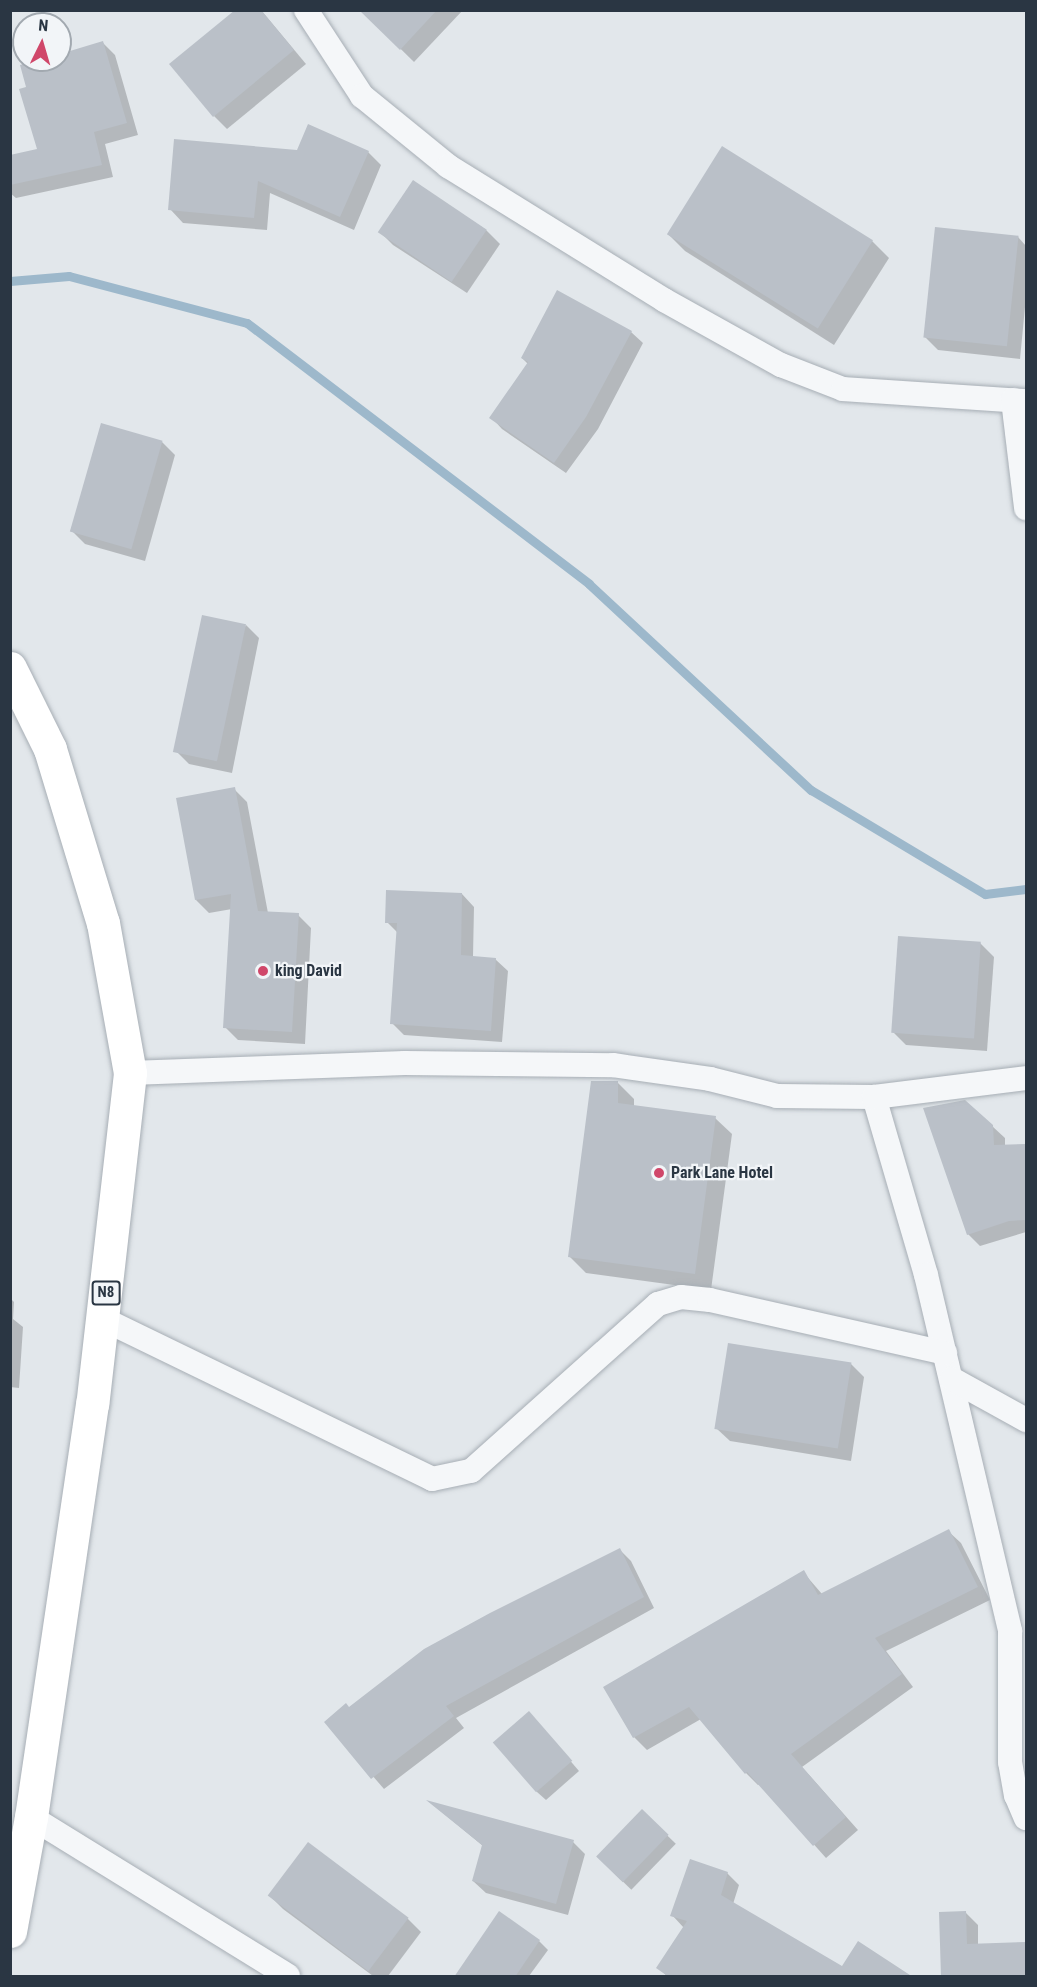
<!DOCTYPE html>
<html>
<head>
<meta charset="utf-8">
<style>
  body { margin:0 }
  #map { position:relative; width:1037px; height:1987px; overflow:hidden; background:#e2e7eb; font-family:"Roboto Condensed",sans-serif }
  div>[style] { position:absolute }
  .shadow>* { inset:0; background:#0003; transform-origin:0 0 }
  .stream>* { height:9px; margin:-4.5px; padding:0 4.5px; transform-origin:4.5px; border-radius:4.5px; background:#9db8cb }
  .building>* { inset:0; background:#bac0c8; transform-origin:0 0 }
  .roads { filter:drop-shadow(0 0 2px #a7aeb5) drop-shadow(0 0 2px #a7aeb5) }
  .minor>* { height:24px; margin:-12px; padding:0 12px; transform-origin:12px; border-radius:12px; background:#f5f7f9 }
  .trunk>* { height:33px; margin:-16.5px; padding:0 16.5px; transform-origin:16.5px; border-radius:16.5px; background:#fff }
  .dots>* { width:16px; height:16px; translate:-50% -50%; box-sizing:border-box; border:3px solid #f2f5f8; border-radius:50% }
  span { translate:-50% -50%; white-space:nowrap; text-align:center; line-height:1.15; -webkit-text-stroke:4.5px #f2f5f8; paint-order:stroke }
  .shield-label span { padding:2px 4px; background:#f2f5f8; border:2px solid; border-radius:4px; -webkit-text-stroke-width:0 }
  .shield-label { font-size:15px; color:#2a3643; font-weight:700 }
  .poi-label { font-size:16px; color:#2a3643; font-weight:700 }
  .left { translate:0 -50%; text-align:left }
  .frame { position:absolute; inset:0; border:12px solid #2a3643; pointer-events:none }
  .north { position:absolute; left:12px; top:12px; width:60px; height:60px; box-sizing:border-box; background:#f2f5f8; border:2px solid #a2a9b0; border-radius:50%; rotate:5deg; font-size:16px; font-weight:700; line-height:24px; text-align:center; color:#2a3643 }
  .north::after { content:''; display:block; margin:auto; width:21px; height:27px; background:#d0476a; clip-path:polygon(50% 0,100% 100%,50% 72%,0 100%) }
</style>
</head>
<body>
<div id="map">
  <div class="shadow">
    <div style="clip-path:polygon(261px 10px,306px 64px,227px 129px,214px 116px)"></div>
    <div style="clip-path:polygon(361px 10px,463px 10px,414px 62px)"></div>
    <div style="clip-path:polygon(103px 43px,115px 55px,138px 135px,105px 144px,113px 177px,16px 198px,10px 193px,10px 156px,39px 150px,28px 88px,43px 60px,60px 60px,60px 55px)"></div>
    <div style="clip-path:polygon(298px 152px,368px 152px,381px 165px,354px 230px,270px 193px,267px 230px,183px 223px,170px 209px)"></div>
    <div style="clip-path:polygon(413px 182px,486px 230px,500px 244px,467px 293px,393px 245px,380px 232px)"></div>
    <div style="clip-path:polygon(668px 234px,872px 241px,889px 258px,834px 345px,685px 251px)"></div>
    <div style="clip-path:polygon(1018px 237px,1026px 246px,1026px 297px,1020px 359px,938px 350px,925px 337px)"></div>
    <div style="clip-path:polygon(631px 332px,643px 343px,598px 429px,566px 473px,502px 429px,491px 417px,528px 364px,522px 358px)"></div>
    <div style="clip-path:polygon(162px 442px,175px 455px,145px 561px,85px 544px,72px 531px)"></div>
    <div style="clip-path:polygon(246px 625px,259px 638px,232px 773px,189px 764px,176px 751px)"></div>
    <div style="clip-path:polygon(234px 789px,247px 802px,268px 913px,298px 915px,311px 928px,305px 1044px,238px 1040px,225px 1027px,232px 909px,209px 913px,196px 900px)"></div>
    <div style="clip-path:polygon(462px 894px,474px 907px,473px 957px,495px 959px,508px 971px,502px 1042px,404px 1035px,392px 1023px,398px 933px,387px 922px)"></div>
    <div style="clip-path:polygon(980px 943px,994px 957px,987px 1051px,906px 1045px,893px 1032px)"></div>
    <div style="clip-path:polygon(617px 1082px,634px 1099px,634px 1107px,715px 1118px,732px 1134px,711px 1290px,586px 1273px,569px 1256px)"></div>
    <div style="clip-path:polygon(992px 1126px,1005px 1138px,1005px 1146px,1026px 1145px,1026px 1232px,980px 1246px,968px 1234px)"></div>
    <div style="clip-path:polygon(10px 1298px,14px 1302px,13px 1319px,23px 1327px,19px 1388px,10px 1387px)"></div>
    <div style="clip-path:polygon(851px 1364px,864px 1377px,851px 1461px,730px 1441px,716px 1428px)"></div>
    <div style="clip-path:polygon(948px 1531px,961px 1543px,990px 1600px,886px 1651px,913px 1687px,802px 1767px,858px 1830px,826px 1858px,760px 1784px,758px 1785px,746px 1773px,701px 1719px,647px 1750px,634px 1737px,605px 1687px,803px 1572px,822px 1594px)"></div>
    <div style="clip-path:polygon(620px 1550px,631px 1561px,654px 1608px,456px 1718px,464px 1728px,384px 1789px,326px 1722px)"></div>
    <div style="clip-path:polygon(537px 1722px,579px 1771px,546px 1800px,537px 1792px)"></div>
    <div style="clip-path:polygon(431px 1803px,573px 1842px,585px 1854px,568px 1915px,486px 1893px,473px 1881px,483px 1846px)"></div>
    <div style="left:642px;top:1811px;width:47px;height:64px;rotate:44deg"></div>
    <div style="clip-path:polygon(727px 1873px,739px 1885px,733px 1904px,843px 1968px,911px 1976px,667px 1976px,658px 1968px,684px 1928px,672px 1915px)"></div>
    <div style="clip-path:polygon(270px 1896px,408px 1919px,421px 1932px,388px 1976px,373px 1976px,283px 1909px)"></div>
    <div style="clip-path:polygon(966px 1913px,978px 1925px,978px 1945px,1026px 1944px,1026px 1976px,943px 1976px)"></div>
    <div style="clip-path:polygon(539px 1941px,548px 1950px,529px 1976px,455px 1976px)"></div>
  </div>
  <div class="stream">
    <div style="left:10px;top:281px;width:59px;rotate:-4.8deg"></div>
    <div style="left:69px;top:276px;width:184px;rotate:14.8deg"></div>
    <div style="left:247px;top:323px;width:430px;rotate:37.3deg"></div>
    <div style="left:589px;top:584px;width:303px;rotate:42.9deg"></div>
    <div style="left:811px;top:790px;width:203px;rotate:30.9deg"></div>
    <div style="left:985px;top:894px;width:41px;rotate:-7deg"></div>
  </div>
  <div class="building">
    <div style="clip-path:polygon(235px 10px,261px 10px,294px 50px,213px 117px,169px 64px)"></div>
    <div style="clip-path:polygon(359px 10px,437px 10px,400px 50px)"></div>
    <div style="clip-path:polygon(103px 41px,127px 123px,94px 132px,102px 165px,10px 185px,10px 155px,37px 149px,19px 89px,26px 87px,20px 65px,37px 60px,60px 60px,60px 54px)"></div>
    <div style="clip-path:polygon(308px 124px,369px 151px,340px 217px,258px 181px,254px 218px,168px 210px,174px 139px,297px 150px)"></div>
    <div style="left:722px;top:146px;width:178px;height:104px;rotate:32deg"></div>
    <div style="left:413px;top:180px;width:89px;height:63px;rotate:34deg"></div>
    <div style="left:935px;top:227px;width:84px;height:111px;rotate:6deg"></div>
    <div style="clip-path:polygon(557px 290px,632px 331px,586px 417px,554px 463px,489px 418px,528px 362px,521px 358px)"></div>
    <div style="left:101px;top:423px;width:64px;height:113px;rotate:16deg"></div>
    <div style="left:202px;top:615px;width:45px;height:140px;rotate:12deg"></div>
    <div style="clip-path:polygon(235px 787px,258px 911px,299px 913px,292px 1032px,223px 1028px,231px 894px,195px 900px,176px 798px)"></div>
    <div style="clip-path:polygon(386px 890px,462px 893px,461px 955px,496px 958px,491px 1031px,390px 1024px,397px 923px,385px 923px)"></div>
    <div style="left:898px;top:936px;width:83px;height:97px;rotate:4deg"></div>
    <div style="clip-path:polygon(591px 1081px,618px 1081px,618px 1103px,716px 1116px,695px 1274px,568px 1257px)"></div>
    <div style="clip-path:polygon(965px 1100px,993px 1125px,994px 1145px,1026px 1144px,1026px 1220px,1009px 1221px,967px 1235px,923px 1108px)"></div>
    <div style="left:728px;top:1343px;width:125px;height:87px;rotate:9deg"></div>
    <div style="clip-path:polygon(949px 1529px,978px 1587px,875px 1638px,902px 1674px,791px 1754px,846px 1817px,813px 1846px,747px 1772px,745px 1774px,689px 1707px,633px 1738px,603px 1687px,804px 1570px,818px 1595px)"></div>
    <div style="clip-path:polygon(620px 1548px,644px 1597px,446px 1706px,454px 1716px,371px 1779px,324px 1722px,346px 1703px,349px 1707px,424px 1649px,490px 1613px)"></div>
    <div style="left:529px;top:1711px;width:66px;height:48px;rotate:49deg"></div>
    <div style="clip-path:polygon(426px 1800px,574px 1840px,556px 1904px,472px 1881px,482px 1845px)"></div>
    <div style="left:642px;top:1809px;width:37px;height:66px;rotate:44deg"></div>
    <div style="left:308px;top:1842px;width:126px;height:67px;rotate:37deg"></div>
    <div style="clip-path:polygon(690px 1859px,728px 1872px,721px 1895px,842px 1966px,858px 1941px,913px 1977px,669px 1977px,656px 1968px,687px 1921px,670px 1916px)"></div>
    <div style="clip-path:polygon(499px 1911px,540px 1940px,515px 1977px,454px 1977px)"></div>
    <div style="clip-path:polygon(966px 1911px,967px 1944px,1026px 1942px,1026px 1977px,941px 1977px,939px 1912px)"></div>
  </div>
  <div class="roads">
    <div class="minor">
      <div style="left:306px;top:10px;width:103px;rotate:56.9deg"></div>
      <div style="left:362px;top:96px;width:111px;rotate:39.1deg"></div>
      <div style="left:448px;top:166px;width:254px;rotate:31.8deg"></div>
      <div style="left:664px;top:300px;width:134px;rotate:29.1deg"></div>
      <div style="left:781px;top:365px;width:66px;rotate:21.2deg"></div>
      <div style="left:843px;top:389px;width:183px;rotate:3.8deg"></div>
      <div style="left:1013px;top:400px;width:109px;rotate:83.1deg"></div>
      <div style="left:130px;top:1073px;width:275px;rotate:-2.1deg"></div>
      <div style="left:405px;top:1063px;width:208px;rotate:0.6deg"></div>
      <div style="left:613px;top:1065px;width:98px;rotate:8.2deg"></div>
      <div style="left:710px;top:1079px;width:69px;rotate:14.2deg"></div>
      <div style="left:777px;top:1096px;width:97px;rotate:0.6deg"></div>
      <div style="left:874px;top:1097px;width:185px;rotate:73.7deg"></div>
      <div style="left:926px;top:1275px;width:366px;rotate:76.7deg"></div>
      <div style="left:1010px;top:1631px;width:131px;rotate:90deg"></div>
      <div style="left:1010px;top:1762px;width:34px;rotate:80deg"></div>
      <div style="left:1016px;top:1795px;width:25px;rotate:67deg"></div>
      <div style="left:874px;top:1097px;width:153px;rotate:-7.1deg"></div>
      <div style="left:103px;top:1319px;width:366px;rotate:25.9deg"></div>
      <div style="left:432px;top:1479px;width:40px;rotate:-12deg"></div>
      <div style="left:471px;top:1471px;width:251px;rotate:-41.8deg"></div>
      <div style="left:658px;top:1304px;width:24px;rotate:-17deg"></div>
      <div style="left:681px;top:1297px;width:29px;rotate:6deg"></div>
      <div style="left:710px;top:1300px;width:241px;rotate:12.7deg"></div>
      <div style="left:952px;top:1379px;width:85px;rotate:29deg"></div>
      <div style="left:31px;top:1817px;width:302px;rotate:31.7deg"></div>
    </div>
    <div class="trunk">
      <div style="left:10px;top:668px;width:90px;rotate:63.7deg"></div>
      <div style="left:50px;top:749px;width:182px;rotate:73.1deg"></div>
      <div style="left:103px;top:923px;width:152px;rotate:79.8deg"></div>
      <div style="left:130px;top:1073px;width:333px;rotate:96.5deg"></div>
      <div style="left:92px;top:1404px;width:417px;rotate:98.4deg"></div>
      <div style="left:31px;top:1817px;width:116px;rotate:100.4deg"></div>
    </div>
  </div>
  <div class="dots">
    <div style="left:263px;top:971px;background:#d0476a"></div>
    <div style="left:659px;top:1173px;background:#d0476a"></div>
  </div>
  <div class="shield-label">
    <span style="left:106px;top:1293px">N8</span>
  </div>
  <div class="poi-label">
    <span class="left" style="left:275px;top:971px">king David</span>
    <span class="left" style="left:671px;top:1173px">Park Lane Hotel</span>
  </div>
  <div class="frame"></div>
  <div class="north">N</div>
</div>
</body>
</html>
